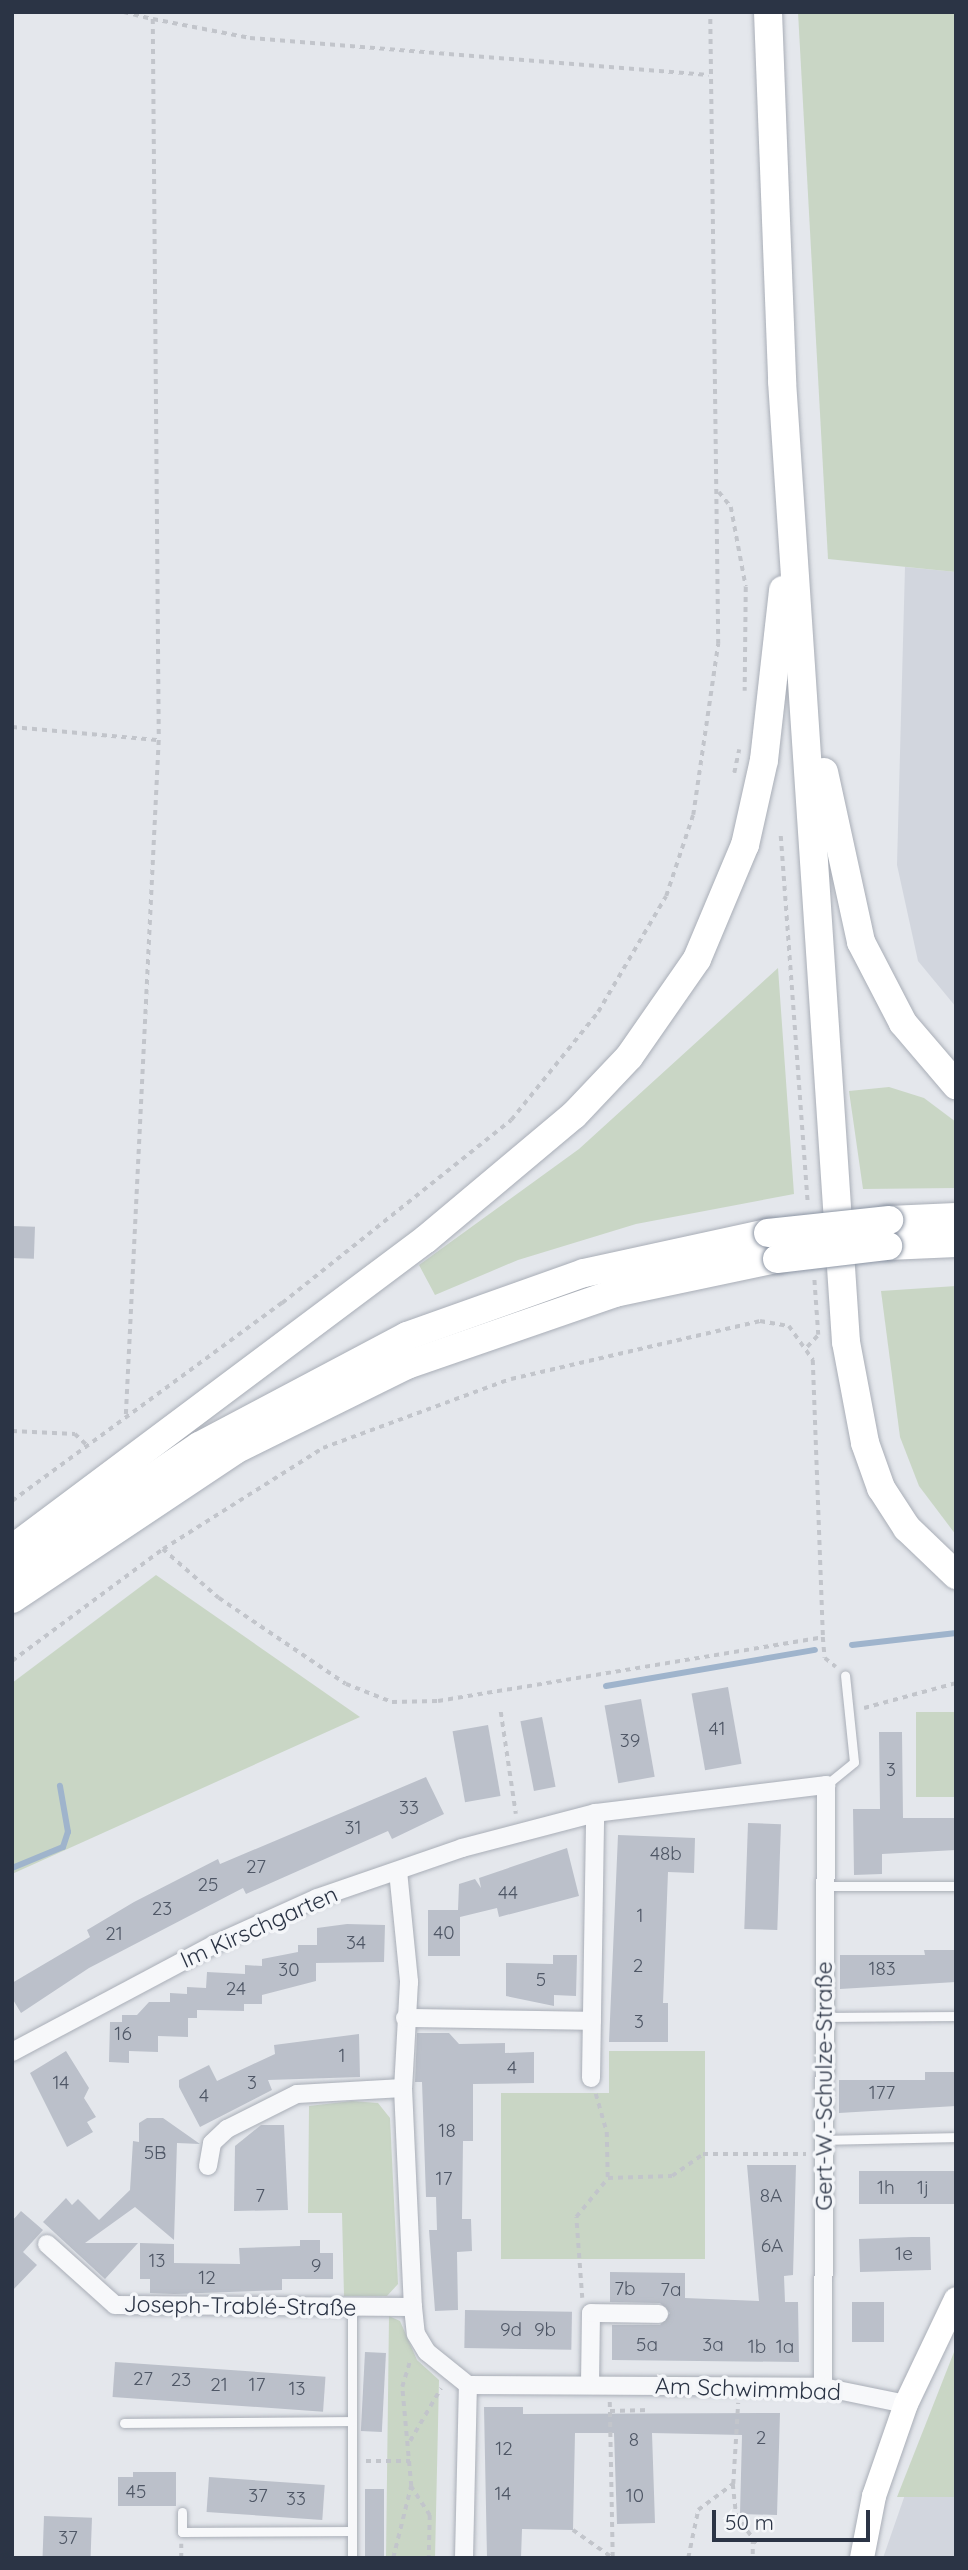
<!DOCTYPE html>
<html>
<head>
<meta charset="utf-8">
<style>
  body { margin:0 }
  #map { position:relative; width:968px; height:2570px; overflow:hidden; background:#e4e7ec; font-family:Quicksand,sans-serif }
  div>[style] { position:absolute }
  .built>* { inset:0; background:#d2d6de }
  .green>* { inset:0; background:#c9d6c5; transform-origin:0 0 }
  .stream>* { height:6px; margin:-3px; padding:0 3px; transform-origin:3px; border-radius:3px; background:#9fb4cc }
  .building>* { inset:0; background:#bbc0ca; transform-origin:0 0 }
  .path>* { height:3.5px; margin-top:-1.75px; transform-origin:0; background:repeating-linear-gradient(90deg,#c2c5cb 0 5px,transparent 0 10px) }
  .roads { filter:drop-shadow(0 0 2px #a9aeb7) drop-shadow(0 0 2px #a9aeb7) }
  .service>* { height:9px; margin:-4.5px; padding:0 4.5px; transform-origin:4.5px; border-radius:4.5px; background:#f7f8fa }
  .minor>* { height:18px; margin:-9px; padding:0 9px; transform-origin:9px; border-radius:9px; background:#f7f8fa }
  .secondary>* { height:24px; margin:-12px; padding:0 12px; transform-origin:12px; border-radius:12px; background:#fff }
  .trunk>* { height:28px; margin:-14px; padding:0 14px; transform-origin:14px; border-radius:14px; background:#fff }
  .bridges { filter:drop-shadow(0 0 2px #8b94a3) drop-shadow(0 0 2px #8b94a3) }
  .trunk-bridge>* { height:28px; margin:-14px; padding:0 14px; transform-origin:14px; border-radius:14px; background:#fff }
  span { translate:-50% -50%; white-space:nowrap; text-align:center; line-height:1.15; -webkit-text-stroke:7px #f4f6f9; paint-order:stroke }
  .number-label { font-size:19px; color:#4f5766 }
  .number-label span { -webkit-text-stroke-width:0 }
  .street-label { font-size:23px; color:#2b3445 }
  .frame { position:absolute; inset:0; border:14px solid #2b3445; pointer-events:none }
  .scale { position:absolute; left:712px; top:2510px; width:158px; height:32px; box-sizing:border-box; border:4px solid #2b3445; border-top:0; padding-left:9px; font-size:21px; line-height:24px; white-space:nowrap; color:#2b3445; -webkit-text-stroke:5px #f4f6f9; paint-order:stroke }
</style>
</head>
<body>
<div id="map">
  <div class="built">
    <div style="clip-path:polygon(905px 567px,956px 572px,956px 1007px,918px 961px,897px 865px)"></div>
    <div style="clip-path:polygon(956px 2348px,956px 2558px,883px 2558px)"></div>
  </div>
  <div class="green">
    <div style="clip-path:polygon(798px 12px,956px 12px,956px 572px,828px 559px)"></div>
    <div style="clip-path:polygon(778px 968px,794px 1194px,636px 1224px,518px 1260px,435px 1295px,419px 1265px,579px 1149px)"></div>
    <div style="clip-path:polygon(889px 1087px,924px 1098px,956px 1122px,956px 1188px,863px 1189px,849px 1091px)"></div>
    <div style="clip-path:polygon(956px 1286px,956px 1535px,919px 1486px,900px 1437px,881px 1291px)"></div>
    <div style="clip-path:polygon(156px 1575px,360px 1717px,12px 1874px,12px 1683px)"></div>
    <div style="left:956px;top:1712px;width:85px;height:40px;rotate:90deg"></div>
    <div style="clip-path:polygon(609px 2051px,705px 2051px,705px 2259px,501px 2259px,501px 2093px,609px 2093px)"></div>
    <div style="clip-path:polygon(352px 2101px,378px 2103px,390px 2118px,398px 2284px,387px 2296px,344px 2296px,342px 2213px,308px 2213px,309px 2106px)"></div>
    <div style="clip-path:polygon(389px 2316px,400px 2321px,417px 2360px,439px 2380px,435px 2558px,386px 2558px)"></div>
    <div style="clip-path:polygon(956px 2347px,956px 2497px,897px 2497px)"></div>
  </div>
  <div class="stream">
    <div style="left:852px;top:1645px;width:105px;rotate:-6.6deg"></div>
    <div style="left:606px;top:1686px;width:212px;rotate:-9.8deg"></div>
    <div style="left:12px;top:1868px;width:55px;rotate:-22.4deg"></div>
    <div style="left:63px;top:1847px;width:16px;rotate:-72deg"></div>
    <div style="left:68px;top:1832px;width:47px;rotate:-99.9deg"></div>
  </div>
  <div class="building">
    <div style="left:12px;top:1226px;width:23px;height:32px;rotate:2deg"></div>
    <div style="left:728px;top:1687px;width:78px;height:37px;rotate:80deg"></div>
    <div style="left:641px;top:1699px;width:79px;height:37px;rotate:80deg"></div>
    <div style="left:542px;top:1717px;width:71px;height:22px;rotate:79deg"></div>
    <div style="left:488px;top:1725px;width:72px;height:36px;rotate:80deg"></div>
    <div style="clip-path:polygon(879px 1732px,902px 1732px,903px 1818px,956px 1818px,956px 1850px,882px 1854px,882px 1874px,854px 1875px,853px 1809px,880px 1809px)"></div>
    <div style="clip-path:polygon(426px 1777px,444px 1814px,392px 1839px,388px 1831px,246px 1894px,243px 1888px,89px 1968px,21px 2013px,12px 1998px,12px 1983px,90px 1937px,87px 1930px,134px 1902px,218px 1859px,220px 1864px)"></div>
    <div style="left:748px;top:1823px;width:33px;height:106px;rotate:2deg"></div>
    <div style="clip-path:polygon(618px 1835px,695px 1838px,694px 1873px,668px 1872px,663px 2003px,668px 2003px,668px 2042px,609px 2042px)"></div>
    <div style="clip-path:polygon(567px 1848px,579px 1896px,499px 1917px,497px 1908px,460px 1917px,460px 1956px,428px 1956px,428px 1910px,458px 1910px,459px 1884px,475px 1879px,481px 1888px,479px 1878px)"></div>
    <div style="clip-path:polygon(347px 1924px,385px 1925px,384px 1962px,316px 1963px,316px 1981px,262px 1995px,262px 2004px,244px 2004px,244px 2011px,197px 2010px,197px 2018px,188px 2018px,188px 2037px,158px 2036px,158px 2052px,129px 2051px,129px 2063px,109px 2062px,110px 2022px,122px 2022px,122px 2015px,137px 2015px,149px 2002px,170px 2002px,170px 1993px,187px 1994px,187px 1987px,206px 1988px,207px 1972px,245px 1974px,245px 1965px,262px 1966px,262px 1959px,298px 1952px,298px 1945px,317px 1945px,317px 1928px)"></div>
    <div style="clip-path:polygon(924px 1950px,956px 1950px,956px 1982px,840px 1989px,840px 1955px,925px 1955px)"></div>
    <div style="clip-path:polygon(553px 1955px,577px 1955px,576px 1996px,554px 1995px,554px 2006px,506px 1996px,506px 1963px,553px 1964px)"></div>
    <div style="clip-path:polygon(417px 2033px,449px 2033px,459px 2044px,505px 2043px,505px 2053px,534px 2052px,534px 2083px,473px 2084px,473px 2141px,463px 2141px,462px 2219px,471px 2219px,472px 2251px,457px 2252px,458px 2310px,435px 2311px,429px 2230px,437px 2230px,436px 2197px,426px 2197px,422px 2082px,415px 2082px)"></div>
    <div style="clip-path:polygon(359px 2034px,360px 2077px,268px 2080px,272px 2090px,200px 2127px,179px 2087px,179px 2080px,209px 2065px,217px 2081px,275px 2054px,274px 2045px)"></div>
    <div style="clip-path:polygon(66px 2051px,89px 2088px,84px 2098px,96px 2117px,87px 2122px,93px 2132px,67px 2147px,30px 2073px)"></div>
    <div style="clip-path:polygon(925px 2072px,956px 2072px,956px 2106px,839px 2113px,839px 2080px,925px 2080px)"></div>
    <div style="clip-path:polygon(147px 2118px,163px 2118px,200px 2144px,177px 2143px,174px 2240px,135px 2207px,85px 2243px,138px 2243px,105px 2279px,43px 2222px,66px 2198px,72px 2205px,78px 2199px,99px 2220px,130px 2190px,133px 2141px,139px 2142px,139px 2123px)"></div>
    <div style="clip-path:polygon(261px 2125px,284px 2125px,288px 2210px,234px 2211px,235px 2146px)"></div>
    <div style="clip-path:polygon(747px 2165px,796px 2165px,793px 2275px,784px 2276px,785px 2302px,798px 2302px,799px 2362px,612px 2360px,612px 2325px,660px 2325px,670px 2313px,660px 2303px,610px 2302px,610px 2272px,685px 2273px,685px 2298px,759px 2301px)"></div>
    <div style="left:956px;top:2171px;width:33px;height:97px;rotate:90deg"></div>
    <div style="clip-path:polygon(21px 2211px,43px 2230px,23px 2252px,37px 2265px,12px 2291px,12px 2221px)"></div>
    <div style="clip-path:polygon(912px 2237px,930px 2237px,931px 2270px,860px 2272px,859px 2239px)"></div>
    <div style="clip-path:polygon(300px 2240px,320px 2240px,320px 2253px,333px 2253px,333px 2279px,282px 2279px,282px 2290px,174px 2294px,150px 2293px,150px 2279px,140px 2279px,140px 2243px,174px 2244px,174px 2263px,240px 2264px,239px 2248px,300px 2246px)"></div>
    <div style="left:852px;top:2302px;width:32px;height:40px"></div>
    <div style="left:465px;top:2310px;width:107px;height:38px;rotate:1deg"></div>
    <div style="left:365px;top:2352px;width:21px;height:79px;rotate:3deg"></div>
    <div style="left:115px;top:2362px;width:211px;height:35px;rotate:4deg"></div>
    <div style="clip-path:polygon(484px 2407px,523px 2407px,523px 2414px,780px 2413px,777px 2515px,740px 2514px,742px 2435px,652px 2433px,655px 2523px,617px 2524px,614px 2433px,575px 2433px,573px 2530px,522px 2529px,521px 2558px,487px 2558px)"></div>
    <div style="clip-path:polygon(133px 2472px,176px 2472px,176px 2506px,118px 2506px,118px 2477px,133px 2477px)"></div>
    <div style="left:209px;top:2477px;width:116px;height:35px;rotate:4deg"></div>
    <div style="left:365px;top:2489px;width:19px;height:69px"></div>
    <div style="left:44px;top:2516px;width:48px;height:42px;rotate:2deg"></div>
  </div>
  <div class="path">
    <div style="left:124px;top:12px;width:30px;rotate:14deg"></div>
    <div style="left:153px;top:19px;width:720px;rotate:89.52deg"></div>
    <div style="left:153px;top:19px;width:99px;rotate:11.1deg"></div>
    <div style="left:250px;top:38px;width:460px;rotate:4.6deg"></div>
    <div style="left:719px;top:492px;width:19px;rotate:51deg"></div>
    <div style="left:731px;top:507px;width:81px;rotate:79.4deg"></div>
    <div style="left:746px;top:587px;width:104px;rotate:90.6deg"></div>
    <div style="left:12px;top:727px;width:148px;rotate:5.1deg"></div>
    <div style="left:159px;top:740px;width:679px;rotate:92.79deg"></div>
    <div style="left:734px;top:773px;width:24px;rotate:-78deg"></div>
    <div style="left:781px;top:836px;width:369px;rotate:85.8deg"></div>
    <div style="left:807px;top:1347px;width:16px;rotate:-47deg"></div>
    <div style="left:818px;top:1335px;width:57px;rotate:-94deg"></div>
    <div style="left:12px;top:1431px;width:63px;rotate:2.7deg"></div>
    <div style="left:75px;top:1434px;width:18px;rotate:43deg"></div>
    <div style="left:12px;top:1501px;width:335px;rotate:-36.3deg"></div>
    <div style="left:282px;top:1303px;width:293px;rotate:-38.6deg"></div>
    <div style="left:511px;top:1120px;width:139px;rotate:-51.1deg"></div>
    <div style="left:598px;top:1012px;width:134px;rotate:-59.6deg"></div>
    <div style="left:666px;top:896px;width:85px;rotate:-71.6deg"></div>
    <div style="left:693px;top:815px;width:173px;rotate:-81.7deg"></div>
    <div style="left:718px;top:644px;width:632px;rotate:-90.73deg"></div>
    <div style="left:163px;top:1549px;width:74px;rotate:41.2deg"></div>
    <div style="left:219px;top:1598px;width:153px;rotate:34.1deg"></div>
    <div style="left:346px;top:1684px;width:49px;rotate:21.4deg"></div>
    <div style="left:392px;top:1702px;width:46px;rotate:-1.2deg"></div>
    <div style="left:438px;top:1701px;width:390px;rotate:-9.4deg"></div>
    <div style="left:12px;top:1661px;width:188px;rotate:-36.6deg"></div>
    <div style="left:163px;top:1549px;width:189px;rotate:-32.3deg"></div>
    <div style="left:323px;top:1448px;width:200px;rotate:-20.2deg"></div>
    <div style="left:511px;top:1379px;width:256px;rotate:-13.1deg"></div>
    <div style="left:760px;top:1321px;width:29px;rotate:10deg"></div>
    <div style="left:789px;top:1326px;width:42px;rotate:54.8deg"></div>
    <div style="left:813px;top:1360px;width:277px;rotate:87.9deg"></div>
    <div style="left:823px;top:1637px;width:21px;rotate:85deg"></div>
    <div style="left:825px;top:1658px;width:14px;rotate:39deg"></div>
    <div style="left:864px;top:1708px;width:95px;rotate:-15.2deg"></div>
    <div style="left:501px;top:1712px;width:103px;rotate:81.6deg"></div>
    <div style="left:596px;top:2094px;width:40px;rotate:74deg"></div>
    <div style="left:607px;top:2132px;width:46px;rotate:88.8deg"></div>
    <div style="left:582px;top:2298px;width:81px;rotate:-94.2deg"></div>
    <div style="left:576px;top:2217px;width:50px;rotate:-50.6deg"></div>
    <div style="left:608px;top:2178px;width:64px;rotate:-1.8deg"></div>
    <div style="left:672px;top:2176px;width:38px;rotate:-35deg"></div>
    <div style="left:703px;top:2154px;width:103px"></div>
    <div style="left:610px;top:2402px;width:156px;rotate:88.9deg"></div>
    <div style="left:610px;top:2411px;width:40px;rotate:-1.4deg"></div>
    <div style="left:410px;top:2441px;width:61px;rotate:-59.7deg"></div>
    <div style="left:366px;top:2461px;width:44px"></div>
    <div style="left:733px;top:2484px;width:31px;rotate:84deg"></div>
    <div style="left:736px;top:2515px;width:36px;rotate:54deg"></div>
    <div style="left:411px;top:2486px;width:35px;rotate:57deg"></div>
    <div style="left:430px;top:2515px;width:43px;rotate:91.3deg"></div>
    <div style="left:573px;top:2530px;width:49px;rotate:35deg"></div>
    <div style="left:753px;top:2539px;width:19px;rotate:90deg"></div>
    <div style="left:181px;top:2558px;width:14px;rotate:-90deg"></div>
    <div style="left:393px;top:2558px;width:74px;rotate:-76deg"></div>
    <div style="left:411px;top:2486px;width:99px;rotate:-95.2deg"></div>
    <div style="left:402px;top:2387px;width:27px;rotate:-73deg"></div>
    <div style="left:688px;top:2558px;width:49px;rotate:-78.2deg"></div>
    <div style="left:698px;top:2510px;width:44px;rotate:-36.6deg"></div>
    <div style="left:733px;top:2484px;width:81px;rotate:-86.5deg"></div>
  </div>
  <div class="roads">
    <div class="service">
      <div style="left:826px;top:1785px;width:36px;rotate:-39deg"></div>
      <div style="left:854px;top:1762px;width:87px;rotate:-95.9deg"></div>
      <div style="left:825px;top:1886px;width:131px"></div>
      <div style="left:825px;top:2017px;width:131px;rotate:-0.4deg"></div>
      <div style="left:824px;top:2140px;width:132px;rotate:-1.3deg"></div>
      <div style="left:352px;top:2309px;width:249px;rotate:90deg"></div>
      <div style="left:124px;top:2423px;width:228px;rotate:-0.5deg"></div>
      <div style="left:182px;top:2512px;width:20px;rotate:90deg"></div>
      <div style="left:182px;top:2532px;width:170px;rotate:-0.3deg"></div>
    </div>
    <div class="minor">
      <div style="left:398px;top:1871px;width:112px;rotate:84.3deg"></div>
      <div style="left:409px;top:1982px;width:106px;rotate:93.2deg"></div>
      <div style="left:403px;top:2088px;width:219px;rotate:87.4deg"></div>
      <div style="left:405px;top:2018px;width:187px;rotate:0.9deg"></div>
      <div style="left:12px;top:2052px;width:228px;rotate:-28deg"></div>
      <div style="left:213px;top:1945px;width:114px;rotate:-24.3deg"></div>
      <div style="left:317px;top:1898px;width:153px;rotate:-19deg"></div>
      <div style="left:462px;top:1848px;width:138px;rotate:-14.7deg"></div>
      <div style="left:595px;top:1813px;width:233px;rotate:-6.9deg"></div>
      <div style="left:826px;top:1785px;width:602px;rotate:90.29deg"></div>
      <div style="left:591px;top:2078px;width:265px;rotate:-89.1deg"></div>
      <div style="left:208px;top:2166px;width:23px;rotate:-80deg"></div>
      <div style="left:212px;top:2143px;width:21px;rotate:-43deg"></div>
      <div style="left:227px;top:2129px;width:78px;rotate:-26.6deg"></div>
      <div style="left:297px;top:2094px;width:106px;rotate:-3.2deg"></div>
      <div style="left:47px;top:2244px;width:91px;rotate:41.9deg"></div>
      <div style="left:115px;top:2305px;width:298px;rotate:0.4deg"></div>
      <div style="left:413px;top:2307px;width:27px;rotate:84deg"></div>
      <div style="left:416px;top:2334px;width:21px;rotate:59deg"></div>
      <div style="left:427px;top:2352px;width:53px;rotate:38.8deg"></div>
      <div style="left:590px;top:2384px;width:71px;rotate:-89.2deg"></div>
      <div style="left:591px;top:2313px;width:68px;rotate:0.8deg"></div>
      <div style="left:464px;top:2558px;width:173px;rotate:-88.7deg"></div>
      <div style="left:468px;top:2385px;width:355px;rotate:0.3deg"></div>
      <div style="left:823px;top:2387px;width:85px;rotate:11.6deg"></div>
    </div>
    <div class="secondary">
      <div style="left:862px;top:2558px;width:63px;rotate:-79deg"></div>
      <div style="left:874px;top:2496px;width:97px;rotate:-70.8deg"></div>
      <div style="left:906px;top:2404px;width:116px;rotate:-64.5deg"></div>
    </div>
    <div class="trunk">
      <div style="left:768px;top:12px;width:369px;rotate:87.8deg"></div>
      <div style="left:782px;top:381px;width:963px;rotate:86.19deg"></div>
      <div style="left:846px;top:1342px;width:103px;rotate:79.3deg"></div>
      <div style="left:865px;top:1443px;width:48px;rotate:70.4deg"></div>
      <div style="left:881px;top:1488px;width:48px;rotate:57deg"></div>
      <div style="left:907px;top:1528px;width:68px;rotate:43.8deg"></div>
      <div style="left:824px;top:772px;width:174px;rotate:77.7deg"></div>
      <div style="left:861px;top:942px;width:91px;rotate:62.6deg"></div>
      <div style="left:903px;top:1023px;width:82px;rotate:49.5deg"></div>
      <div style="left:889px;top:1220px;width:67px;rotate:-2.6deg"></div>
      <div style="left:888px;top:1246px;width:68px;rotate:-2.5deg"></div>
      <div style="left:12px;top:1549px;width:517px;rotate:-36.83deg"></div>
      <div style="left:426px;top:1239px;width:193px;rotate:-40deg"></div>
      <div style="left:574px;top:1115px;width:80px;rotate:-46.5deg"></div>
      <div style="left:629px;top:1057px;width:119px;rotate:-55.2deg"></div>
      <div style="left:697px;top:959px;width:124px;rotate:-67.2deg"></div>
      <div style="left:745px;top:845px;width:87px;rotate:-77.4deg"></div>
      <div style="left:764px;top:760px;width:171px;rotate:-83.6deg"></div>
      <div style="left:12px;top:1573px;width:226px;rotate:-34.2deg"></div>
      <div style="left:199px;top:1446px;width:235px;rotate:-27.9deg"></div>
      <div style="left:407px;top:1336px;width:188px;rotate:-19.6deg"></div>
      <div style="left:584px;top:1273px;width:188px;rotate:-12.3deg"></div>
      <div style="left:12px;top:1599px;width:268px;rotate:-33.7deg"></div>
      <div style="left:235px;top:1450px;width:192px;rotate:-26.3deg"></div>
      <div style="left:407px;top:1365px;width:220px;rotate:-19.1deg"></div>
      <div style="left:615px;top:1293px;width:166px;rotate:-11.9deg"></div>
    </div>
  </div>
  <div class="bridges">
    <div class="trunk-bridge">
      <div style="left:768px;top:1233px;width:122px;rotate:-6.1deg"></div>
      <div style="left:777px;top:1259px;width:112px;rotate:-6.7deg"></div>
    </div>
  </div>
  <div class="number-label">
    <span style="left:717px;top:1729px">41</span>
    <span style="left:630px;top:1741px">39</span>
    <span style="left:891px;top:1770px">3</span>
    <span style="left:409px;top:1808px">33</span>
    <span style="left:353px;top:1828px">31</span>
    <span style="left:666px;top:1854px">48b</span>
    <span style="left:256px;top:1867px">27</span>
    <span style="left:208px;top:1885px">25</span>
    <span style="left:508px;top:1893px">44</span>
    <span style="left:162px;top:1909px">23</span>
    <span style="left:640px;top:1916px">1</span>
    <span style="left:444px;top:1933px">40</span>
    <span style="left:114px;top:1934px">21</span>
    <span style="left:356px;top:1943px">34</span>
    <span style="left:638px;top:1966px">2</span>
    <span style="left:882px;top:1969px">183</span>
    <span style="left:289px;top:1970px">30</span>
    <span style="left:541px;top:1980px">5</span>
    <span style="left:236px;top:1989px">24</span>
    <span style="left:639px;top:2022px">3</span>
    <span style="left:123px;top:2034px">16</span>
    <span style="left:342px;top:2056px">1</span>
    <span style="left:512px;top:2068px">4</span>
    <span style="left:61px;top:2083px">14</span>
    <span style="left:252px;top:2083px">3</span>
    <span style="left:882px;top:2093px">177</span>
    <span style="left:204px;top:2096px">4</span>
    <span style="left:447px;top:2131px">18</span>
    <span style="left:155px;top:2153px">5B</span>
    <span style="left:444px;top:2179px">17</span>
    <span style="left:886px;top:2188px">1h</span>
    <span style="left:923px;top:2188px">1j</span>
    <span style="left:260px;top:2196px">7</span>
    <span style="left:771px;top:2196px">8A</span>
    <span style="left:772px;top:2246px">6A</span>
    <span style="left:904px;top:2254px">1e</span>
    <span style="left:157px;top:2261px">13</span>
    <span style="left:316px;top:2266px">9</span>
    <span style="left:207px;top:2278px">12</span>
    <span style="left:625px;top:2289px">7b</span>
    <span style="left:671px;top:2290px">7a</span>
    <span style="left:511px;top:2330px">9d</span>
    <span style="left:545px;top:2330px">9b</span>
    <span style="left:647px;top:2345px">5a</span>
    <span style="left:713px;top:2345px">3a</span>
    <span style="left:757px;top:2347px">1b</span>
    <span style="left:785px;top:2347px">1a</span>
    <span style="left:143px;top:2379px">27</span>
    <span style="left:181px;top:2380px">23</span>
    <span style="left:219px;top:2385px">21</span>
    <span style="left:257px;top:2385px">17</span>
    <span style="left:297px;top:2389px">13</span>
    <span style="left:761px;top:2438px">2</span>
    <span style="left:634px;top:2440px">8</span>
    <span style="left:504px;top:2449px">12</span>
    <span style="left:136px;top:2492px">45</span>
    <span style="left:503px;top:2494px">14</span>
    <span style="left:258px;top:2496px">37</span>
    <span style="left:635px;top:2496px">10</span>
    <span style="left:296px;top:2499px">33</span>
    <span style="left:68px;top:2538px">37</span>
  </div>
  <div class="street-label">
    <span style="left:259px;top:1927px;rotate:-24deg">Im Kirschgarten</span>
    <span style="left:824px;top:2086px;rotate:-90deg">Gert-W.-Schulze-Straße</span>
    <span style="left:240px;top:2306px;rotate:1deg">Joseph-Trablé-Straße</span>
    <span style="left:748px;top:2389px;rotate:2deg">Am Schwimmbad</span>
  </div>
  <div class="frame"></div>
  <div class="scale">50 m</div>
</div>
</body>
</html>
